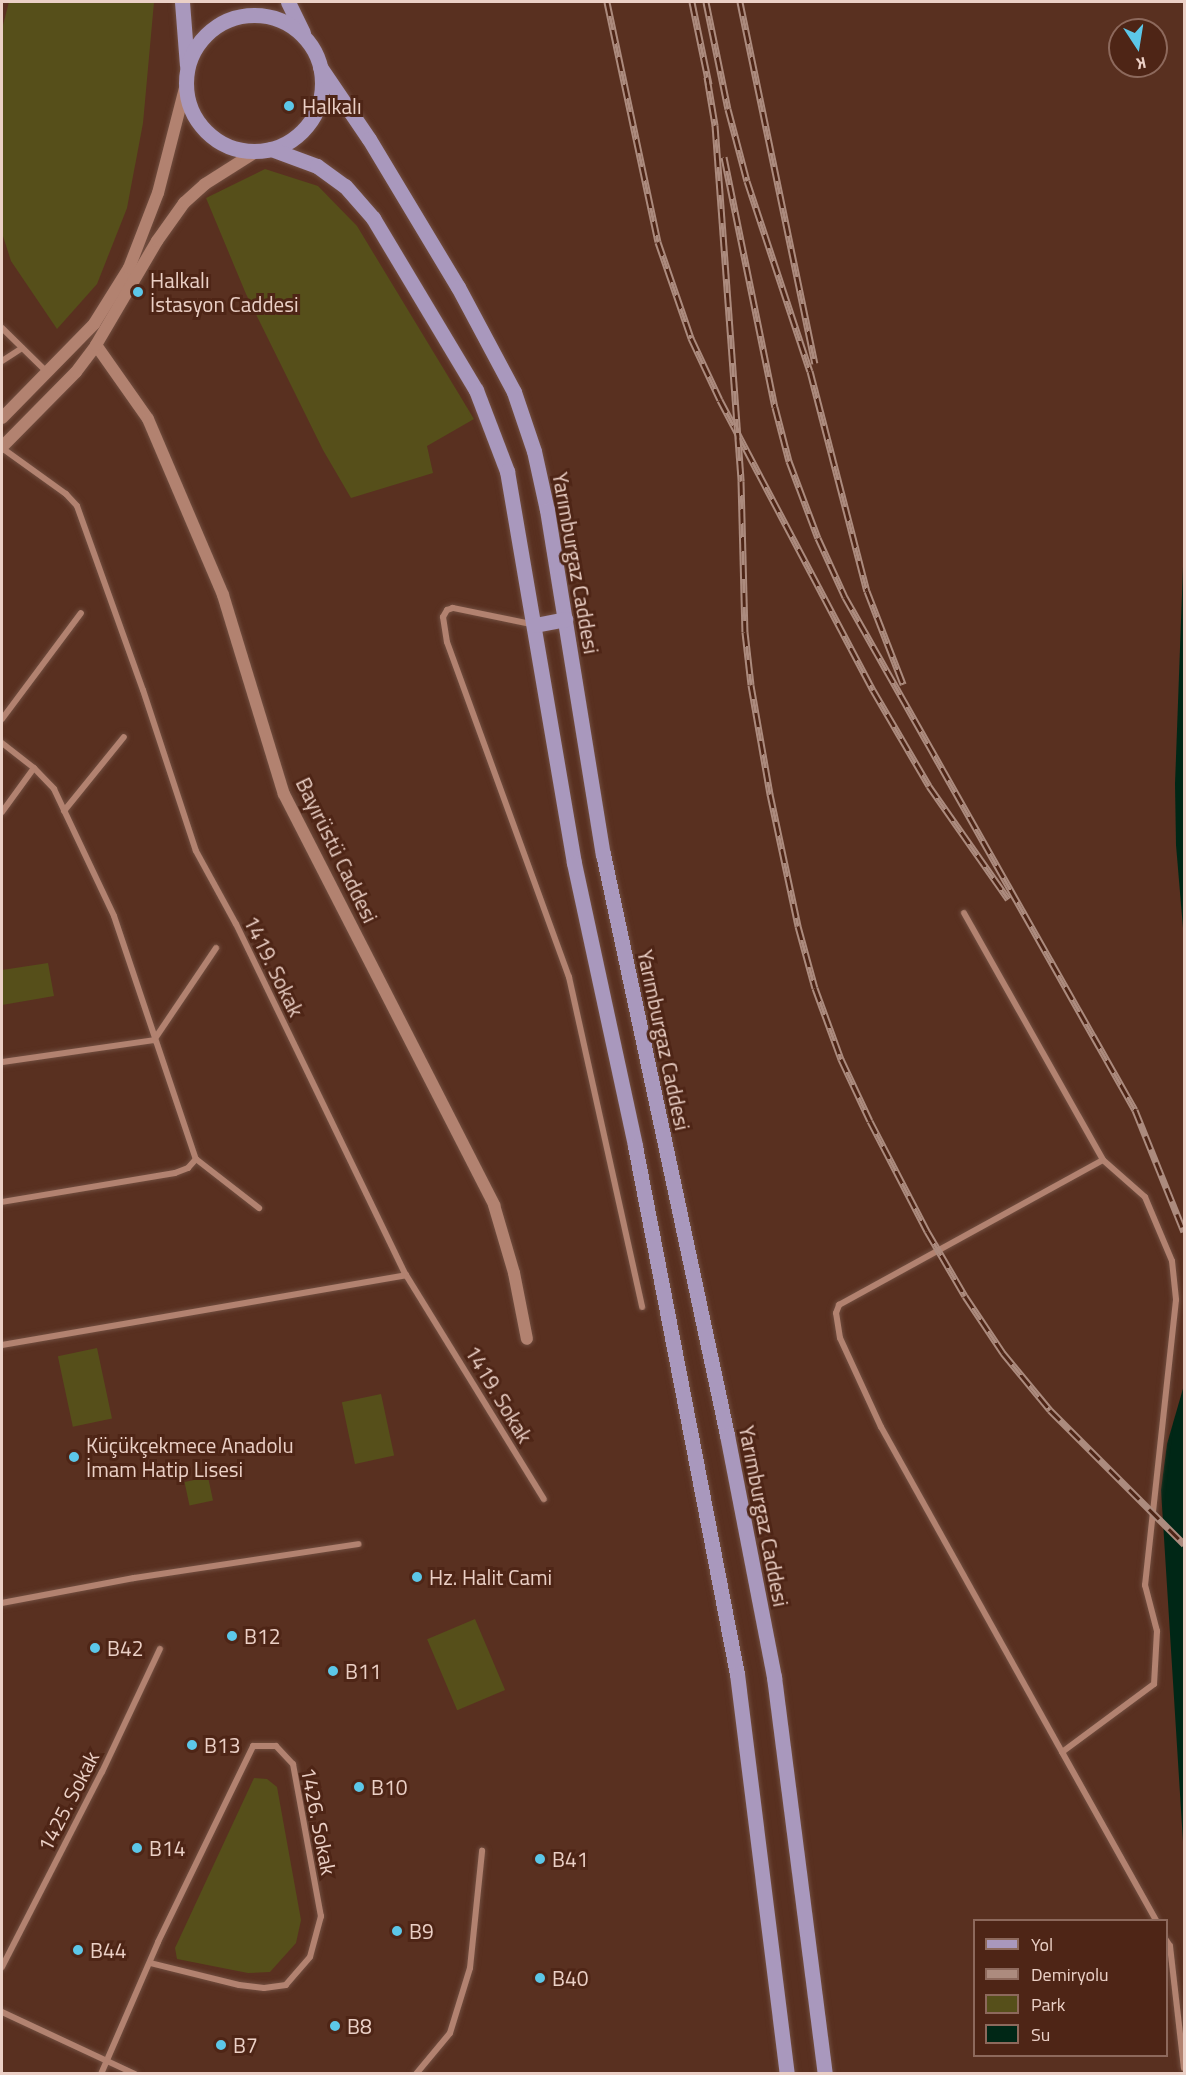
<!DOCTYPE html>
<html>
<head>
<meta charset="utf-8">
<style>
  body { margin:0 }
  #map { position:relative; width:1186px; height:2075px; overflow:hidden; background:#593020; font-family:"Titillium Web",sans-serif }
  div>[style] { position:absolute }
  .green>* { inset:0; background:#564f1a; transform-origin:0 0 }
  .water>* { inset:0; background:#002716 }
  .roads { filter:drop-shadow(0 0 2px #714e40) drop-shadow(0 0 2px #714e40) }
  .street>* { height:6px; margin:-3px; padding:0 3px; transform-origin:3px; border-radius:3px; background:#b28270 }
  .secondary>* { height:12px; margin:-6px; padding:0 6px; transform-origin:6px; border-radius:6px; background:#b28270 }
  .primary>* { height:15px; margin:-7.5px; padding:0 7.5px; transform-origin:7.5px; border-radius:7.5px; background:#a998bd }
  .primary>.ring { margin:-7.5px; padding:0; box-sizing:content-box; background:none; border:15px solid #a998bd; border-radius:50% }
  .rail>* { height:7px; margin-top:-3.5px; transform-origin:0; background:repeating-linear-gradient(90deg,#4e2516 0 14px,#ac8b7e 0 28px); box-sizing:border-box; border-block:2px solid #ac8b7e }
  .dots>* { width:16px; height:16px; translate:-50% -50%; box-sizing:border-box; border:3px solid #4e2516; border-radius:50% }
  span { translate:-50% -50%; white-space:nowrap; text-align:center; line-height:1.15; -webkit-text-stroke:6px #4e2516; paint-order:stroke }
  .poi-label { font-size:21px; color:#ebd0c6 }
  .left { translate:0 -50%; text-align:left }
  .street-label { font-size:21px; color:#ebd0c6 }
  .frame { position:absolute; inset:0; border:3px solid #ebd0c6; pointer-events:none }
  .legend { position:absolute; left:973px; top:1919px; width:195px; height:138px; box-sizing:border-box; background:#4e2516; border:2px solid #8d695c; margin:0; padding:8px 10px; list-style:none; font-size:18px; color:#ebd0c6 }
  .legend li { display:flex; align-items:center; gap:12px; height:30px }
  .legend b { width:30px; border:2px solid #8d695c }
  .north { position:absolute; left:1108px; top:18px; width:60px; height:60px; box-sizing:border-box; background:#4e2516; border:2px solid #8d695c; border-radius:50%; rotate:168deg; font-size:16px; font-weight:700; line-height:24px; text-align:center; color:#ebd0c6 }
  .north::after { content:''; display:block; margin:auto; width:21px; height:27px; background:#5cc7e8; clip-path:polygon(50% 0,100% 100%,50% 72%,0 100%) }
</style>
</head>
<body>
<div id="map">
  <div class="green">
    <div style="clip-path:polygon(9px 2px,154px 2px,143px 123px,127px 208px,97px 284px,57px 329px,11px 261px,2px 233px,2px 29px)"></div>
    <div style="clip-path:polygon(265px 169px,318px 186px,357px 226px,474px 419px,427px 446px,433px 473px,351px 498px,323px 450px,246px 294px,206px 198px)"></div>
    <div style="clip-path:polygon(48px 963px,54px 996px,2px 1005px,2px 970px)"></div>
    <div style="left:97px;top:1348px;width:72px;height:40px;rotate:78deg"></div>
    <div style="left:381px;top:1394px;width:63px;height:40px;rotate:78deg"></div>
    <div style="left:208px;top:1477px;width:24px;height:24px;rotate:78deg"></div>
    <div style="left:475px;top:1619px;width:77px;height:52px;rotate:67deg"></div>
    <div style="clip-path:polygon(254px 1778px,267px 1779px,277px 1787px,301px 1920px,296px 1943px,270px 1972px,248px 1973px,177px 1959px,175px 1948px)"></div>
  </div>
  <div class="water">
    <div style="clip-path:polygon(1184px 539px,1184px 940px,1176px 845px,1175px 784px)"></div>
    <div style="clip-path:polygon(1184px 1385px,1184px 1858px,1161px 1490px,1167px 1444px)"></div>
  </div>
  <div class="roads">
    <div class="street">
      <div style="left:2px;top:328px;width:63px;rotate:44.4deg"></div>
      <div style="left:2px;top:361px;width:24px;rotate:-33deg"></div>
      <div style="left:2px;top:448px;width:79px;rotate:35.7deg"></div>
      <div style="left:66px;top:494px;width:16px;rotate:47deg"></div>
      <div style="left:77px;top:506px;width:195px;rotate:70.3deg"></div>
      <div style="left:143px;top:690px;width:169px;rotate:71.8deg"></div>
      <div style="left:196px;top:851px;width:83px;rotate:61.3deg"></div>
      <div style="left:236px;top:924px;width:390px;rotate:64.2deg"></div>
      <div style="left:406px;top:1275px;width:263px;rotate:58.4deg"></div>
      <div style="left:531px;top:624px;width:80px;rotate:-168.4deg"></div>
      <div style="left:453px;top:608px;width:6px;rotate:162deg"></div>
      <div style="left:447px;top:610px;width:8px;rotate:120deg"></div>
      <div style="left:443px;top:617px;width:25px;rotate:81deg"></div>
      <div style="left:447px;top:642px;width:357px;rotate:70deg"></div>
      <div style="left:569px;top:977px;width:338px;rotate:77.5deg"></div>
      <div style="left:2px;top:719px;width:132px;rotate:-53.3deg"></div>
      <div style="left:2px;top:743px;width:41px;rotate:38deg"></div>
      <div style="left:34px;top:768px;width:29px;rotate:46deg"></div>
      <div style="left:54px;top:789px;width:140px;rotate:64.7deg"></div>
      <div style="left:114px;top:916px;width:256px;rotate:71.4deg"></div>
      <div style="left:196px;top:1159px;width:12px;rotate:132deg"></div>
      <div style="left:188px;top:1168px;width:14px;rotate:159deg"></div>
      <div style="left:175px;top:1173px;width:175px;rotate:170.5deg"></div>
      <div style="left:64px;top:811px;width:95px;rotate:-51deg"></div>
      <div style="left:2px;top:812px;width:54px;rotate:-54deg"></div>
      <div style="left:964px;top:913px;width:283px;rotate:60.6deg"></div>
      <div style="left:1103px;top:1160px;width:56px;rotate:41.4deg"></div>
      <div style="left:1145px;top:1197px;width:69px;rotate:67.1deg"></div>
      <div style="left:1172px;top:1261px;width:39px;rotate:84deg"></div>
      <div style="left:1176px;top:1300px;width:287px;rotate:96.2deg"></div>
      <div style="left:1145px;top:1585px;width:48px;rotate:75.4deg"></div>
      <div style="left:1157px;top:1631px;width:53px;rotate:93.2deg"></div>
      <div style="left:1154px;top:1684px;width:114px;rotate:143.5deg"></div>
      <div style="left:1062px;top:1752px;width:193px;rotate:60.8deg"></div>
      <div style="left:2px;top:1062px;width:154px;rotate:-8.2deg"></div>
      <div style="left:154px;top:1040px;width:111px;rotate:-56deg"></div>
      <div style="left:196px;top:1159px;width:80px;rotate:37.9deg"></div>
      <div style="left:2px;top:1345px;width:410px;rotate:-9.8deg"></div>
      <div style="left:2px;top:1603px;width:134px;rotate:-10.7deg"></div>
      <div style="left:134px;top:1578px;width:227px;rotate:-8.6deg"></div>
      <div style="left:1062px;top:1752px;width:372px;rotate:-119.1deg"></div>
      <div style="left:881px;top:1427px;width:98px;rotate:-114.7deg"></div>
      <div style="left:840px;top:1338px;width:25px;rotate:-99deg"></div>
      <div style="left:836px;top:1313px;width:9px;rotate:-69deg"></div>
      <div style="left:839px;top:1305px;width:301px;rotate:-28.8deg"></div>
      <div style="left:1166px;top:1940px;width:7px;rotate:56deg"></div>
      <div style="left:1170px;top:1946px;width:123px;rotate:83.5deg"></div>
      <div style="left:2px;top:1967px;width:219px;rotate:-62.9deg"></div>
      <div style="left:102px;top:1772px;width:136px;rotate:-64.8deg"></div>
      <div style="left:2px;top:2012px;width:147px;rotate:25deg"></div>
      <div style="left:101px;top:2074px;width:144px;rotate:-66.6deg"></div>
      <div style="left:158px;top:1942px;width:218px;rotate:-64.1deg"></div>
      <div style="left:253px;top:1746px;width:23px"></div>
      <div style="left:276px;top:1746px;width:25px;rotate:47deg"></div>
      <div style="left:293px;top:1764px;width:155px;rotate:79.6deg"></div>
      <div style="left:321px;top:1916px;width:42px;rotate:105deg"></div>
      <div style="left:310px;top:1957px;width:37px;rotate:131deg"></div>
      <div style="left:286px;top:1985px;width:22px;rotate:172deg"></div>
      <div style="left:264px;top:1988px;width:25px;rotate:-173deg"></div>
      <div style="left:239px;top:1985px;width:92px;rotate:-166.1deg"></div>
      <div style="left:416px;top:2074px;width:53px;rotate:-50.3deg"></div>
      <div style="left:450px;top:2033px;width:68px;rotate:-72.9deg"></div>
      <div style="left:470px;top:1968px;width:118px;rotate:-84.1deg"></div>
    </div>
    <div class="secondary">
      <div style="left:96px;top:345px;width:90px;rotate:54.9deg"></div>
      <div style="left:148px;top:419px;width:191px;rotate:66.9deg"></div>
      <div style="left:223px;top:595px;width:208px;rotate:73deg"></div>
      <div style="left:284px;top:794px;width:462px;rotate:62.9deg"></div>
      <div style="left:494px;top:1205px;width:71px;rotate:73.6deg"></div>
      <div style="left:514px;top:1273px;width:67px;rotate:78.9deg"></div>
      <div style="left:2px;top:418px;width:132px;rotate:-45.6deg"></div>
      <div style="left:94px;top:324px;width:66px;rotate:-58deg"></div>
      <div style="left:129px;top:268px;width:80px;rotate:-68.9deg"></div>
      <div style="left:158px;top:193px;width:108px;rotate:-75.6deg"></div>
      <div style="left:2px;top:447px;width:105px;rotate:-45.4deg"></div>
      <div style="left:76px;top:372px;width:34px;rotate:-53deg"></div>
      <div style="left:96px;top:345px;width:121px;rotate:-59.6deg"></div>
      <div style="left:157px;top:241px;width:47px;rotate:-54.6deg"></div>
      <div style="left:184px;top:203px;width:28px;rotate:-42deg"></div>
      <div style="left:205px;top:184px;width:62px;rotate:-32.4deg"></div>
    </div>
    <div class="primary">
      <div style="left:182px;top:2px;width:63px;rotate:85.5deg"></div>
      <div style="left:288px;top:2px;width:34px;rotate:64deg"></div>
      <div class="ring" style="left:186px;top:15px;width:121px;height:121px"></div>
      <div style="left:320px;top:67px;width:87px;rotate:55.8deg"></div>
      <div style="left:369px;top:139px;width:173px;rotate:59deg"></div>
      <div style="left:458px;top:287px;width:119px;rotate:61.9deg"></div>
      <div style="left:514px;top:392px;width:62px;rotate:71.3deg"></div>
      <div style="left:534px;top:451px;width:60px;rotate:77.6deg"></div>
      <div style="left:547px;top:510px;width:349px;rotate:80.8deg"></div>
      <div style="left:603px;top:854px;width:594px;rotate:77.95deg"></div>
      <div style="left:727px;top:1435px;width:247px;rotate:79deg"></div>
      <div style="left:774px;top:1677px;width:400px;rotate:82.7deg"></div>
      <div style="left:271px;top:149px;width:49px;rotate:20.3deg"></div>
      <div style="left:317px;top:166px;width:34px;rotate:36deg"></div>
      <div style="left:345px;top:186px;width:43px;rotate:48.8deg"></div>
      <div style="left:373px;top:218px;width:200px;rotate:59.1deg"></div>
      <div style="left:476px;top:390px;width:87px;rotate:69.1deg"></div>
      <div style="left:507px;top:471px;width:398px;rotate:80.3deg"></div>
      <div style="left:574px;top:863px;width:289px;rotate:77.8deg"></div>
      <div style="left:635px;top:1146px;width:538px;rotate:79.07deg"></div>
      <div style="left:737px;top:1674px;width:403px;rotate:82.9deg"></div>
      <div style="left:535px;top:625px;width:31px;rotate:-11deg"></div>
    </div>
  </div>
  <div class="rail">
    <div style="left:607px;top:2px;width:245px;rotate:78deg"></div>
    <div style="left:658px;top:242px;width:102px;rotate:71deg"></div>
    <div style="left:691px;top:338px;width:68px;rotate:64.9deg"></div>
    <div style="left:720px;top:400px;width:328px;rotate:62.2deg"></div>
    <div style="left:873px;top:690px;width:111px;rotate:59.7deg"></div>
    <div style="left:929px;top:786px;width:138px;rotate:55deg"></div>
    <div style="left:692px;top:2px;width:84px;rotate:78.3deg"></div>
    <div style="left:706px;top:2px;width:109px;rotate:78.4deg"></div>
    <div style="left:728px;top:109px;width:74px;rotate:75.2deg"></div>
    <div style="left:747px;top:181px;width:200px;rotate:71.7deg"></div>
    <div style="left:810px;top:371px;width:227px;rotate:75.5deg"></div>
    <div style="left:867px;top:591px;width:100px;rotate:68.8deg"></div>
    <div style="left:740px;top:2px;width:369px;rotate:78.3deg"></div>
    <div style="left:707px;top:77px;width:49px;rotate:80.5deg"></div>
    <div style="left:715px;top:125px;width:357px;rotate:85.8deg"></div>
    <div style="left:741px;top:481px;width:151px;rotate:88.5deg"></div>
    <div style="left:745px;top:632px;width:53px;rotate:83.5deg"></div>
    <div style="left:751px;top:685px;width:111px;rotate:80.1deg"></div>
    <div style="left:770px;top:794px;width:135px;rotate:78deg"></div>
    <div style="left:798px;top:926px;width:64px;rotate:74.7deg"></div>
    <div style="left:815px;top:988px;width:76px;rotate:69.9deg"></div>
    <div style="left:841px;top:1059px;width:68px;rotate:64.9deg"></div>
    <div style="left:870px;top:1121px;width:124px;rotate:62.6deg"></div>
    <div style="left:927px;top:1231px;width:75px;rotate:59.7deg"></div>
    <div style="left:965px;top:1296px;width:69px;rotate:56.3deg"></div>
    <div style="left:1003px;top:1353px;width:74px;rotate:50.5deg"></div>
    <div style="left:1050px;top:1410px;width:190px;rotate:45deg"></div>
    <div style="left:724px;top:157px;width:255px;rotate:78.5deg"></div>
    <div style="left:775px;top:407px;width:56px;rotate:75.5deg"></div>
    <div style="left:789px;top:461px;width:82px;rotate:69.4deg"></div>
    <div style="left:818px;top:538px;width:65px;rotate:65.4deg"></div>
    <div style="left:845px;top:597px;width:589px;rotate:60.52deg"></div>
    <div style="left:1135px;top:1110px;width:131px;rotate:68.1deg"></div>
  </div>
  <div class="dots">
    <div style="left:289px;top:106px;background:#5cc7e8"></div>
    <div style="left:138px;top:292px;background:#5cc7e8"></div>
    <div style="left:74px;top:1457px;background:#5cc7e8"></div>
    <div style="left:417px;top:1577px;background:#5cc7e8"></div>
    <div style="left:232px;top:1636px;background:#5cc7e8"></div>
    <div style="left:95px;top:1648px;background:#5cc7e8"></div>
    <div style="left:333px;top:1671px;background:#5cc7e8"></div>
    <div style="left:192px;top:1745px;background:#5cc7e8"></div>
    <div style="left:359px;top:1787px;background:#5cc7e8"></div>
    <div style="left:137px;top:1848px;background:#5cc7e8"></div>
    <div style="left:540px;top:1859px;background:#5cc7e8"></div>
    <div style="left:397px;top:1931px;background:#5cc7e8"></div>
    <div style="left:78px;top:1950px;background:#5cc7e8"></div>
    <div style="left:540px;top:1978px;background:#5cc7e8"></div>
    <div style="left:335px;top:2026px;background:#5cc7e8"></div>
    <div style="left:221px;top:2045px;background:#5cc7e8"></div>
  </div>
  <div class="poi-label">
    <span class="left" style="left:302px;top:106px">Halkalı</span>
    <span class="left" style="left:150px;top:292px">Halkalı<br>İstasyon Caddesi</span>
    <span class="left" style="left:86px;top:1457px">Küçükçekmece Anadolu<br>İmam Hatip Lisesi</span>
    <span class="left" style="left:429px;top:1577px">Hz. Halit Cami</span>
    <span class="left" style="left:244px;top:1636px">B12</span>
    <span class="left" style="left:107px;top:1648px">B42</span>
    <span class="left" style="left:345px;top:1671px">B11</span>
    <span class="left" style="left:204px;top:1745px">B13</span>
    <span class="left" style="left:371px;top:1787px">B10</span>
    <span class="left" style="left:149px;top:1848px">B14</span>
    <span class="left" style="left:552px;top:1859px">B41</span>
    <span class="left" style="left:409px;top:1931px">B9</span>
    <span class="left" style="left:90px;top:1950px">B44</span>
    <span class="left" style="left:552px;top:1978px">B40</span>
    <span class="left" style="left:347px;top:2026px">B8</span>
    <span class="left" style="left:233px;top:2045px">B7</span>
  </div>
  <div class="street-label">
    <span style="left:576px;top:563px;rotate:80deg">Yarımburgaz Caddesi</span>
    <span style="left:337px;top:850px;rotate:64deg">Bayırüstü Caddesi</span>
    <span style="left:274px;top:966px;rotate:64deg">1419. Sokak</span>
    <span style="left:664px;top:1040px;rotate:78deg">Yarımburgaz Caddesi</span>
    <span style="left:499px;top:1394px;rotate:59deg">1419. Sokak</span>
    <span style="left:764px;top:1516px;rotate:79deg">Yarımburgaz Caddesi</span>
    <span style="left:68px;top:1801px;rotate:-63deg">1425. Sokak</span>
    <span style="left:319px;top:1821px;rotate:79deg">1426. Sokak</span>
  </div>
  <div class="frame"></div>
  <ul class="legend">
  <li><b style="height:8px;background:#a998bd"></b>Yol</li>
  <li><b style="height:8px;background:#ac8b7e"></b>Demiryolu</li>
  <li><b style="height:16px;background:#564f1a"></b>Park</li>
  <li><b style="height:16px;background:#002716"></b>Su</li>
  </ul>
  <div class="north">K</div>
</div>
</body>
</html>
